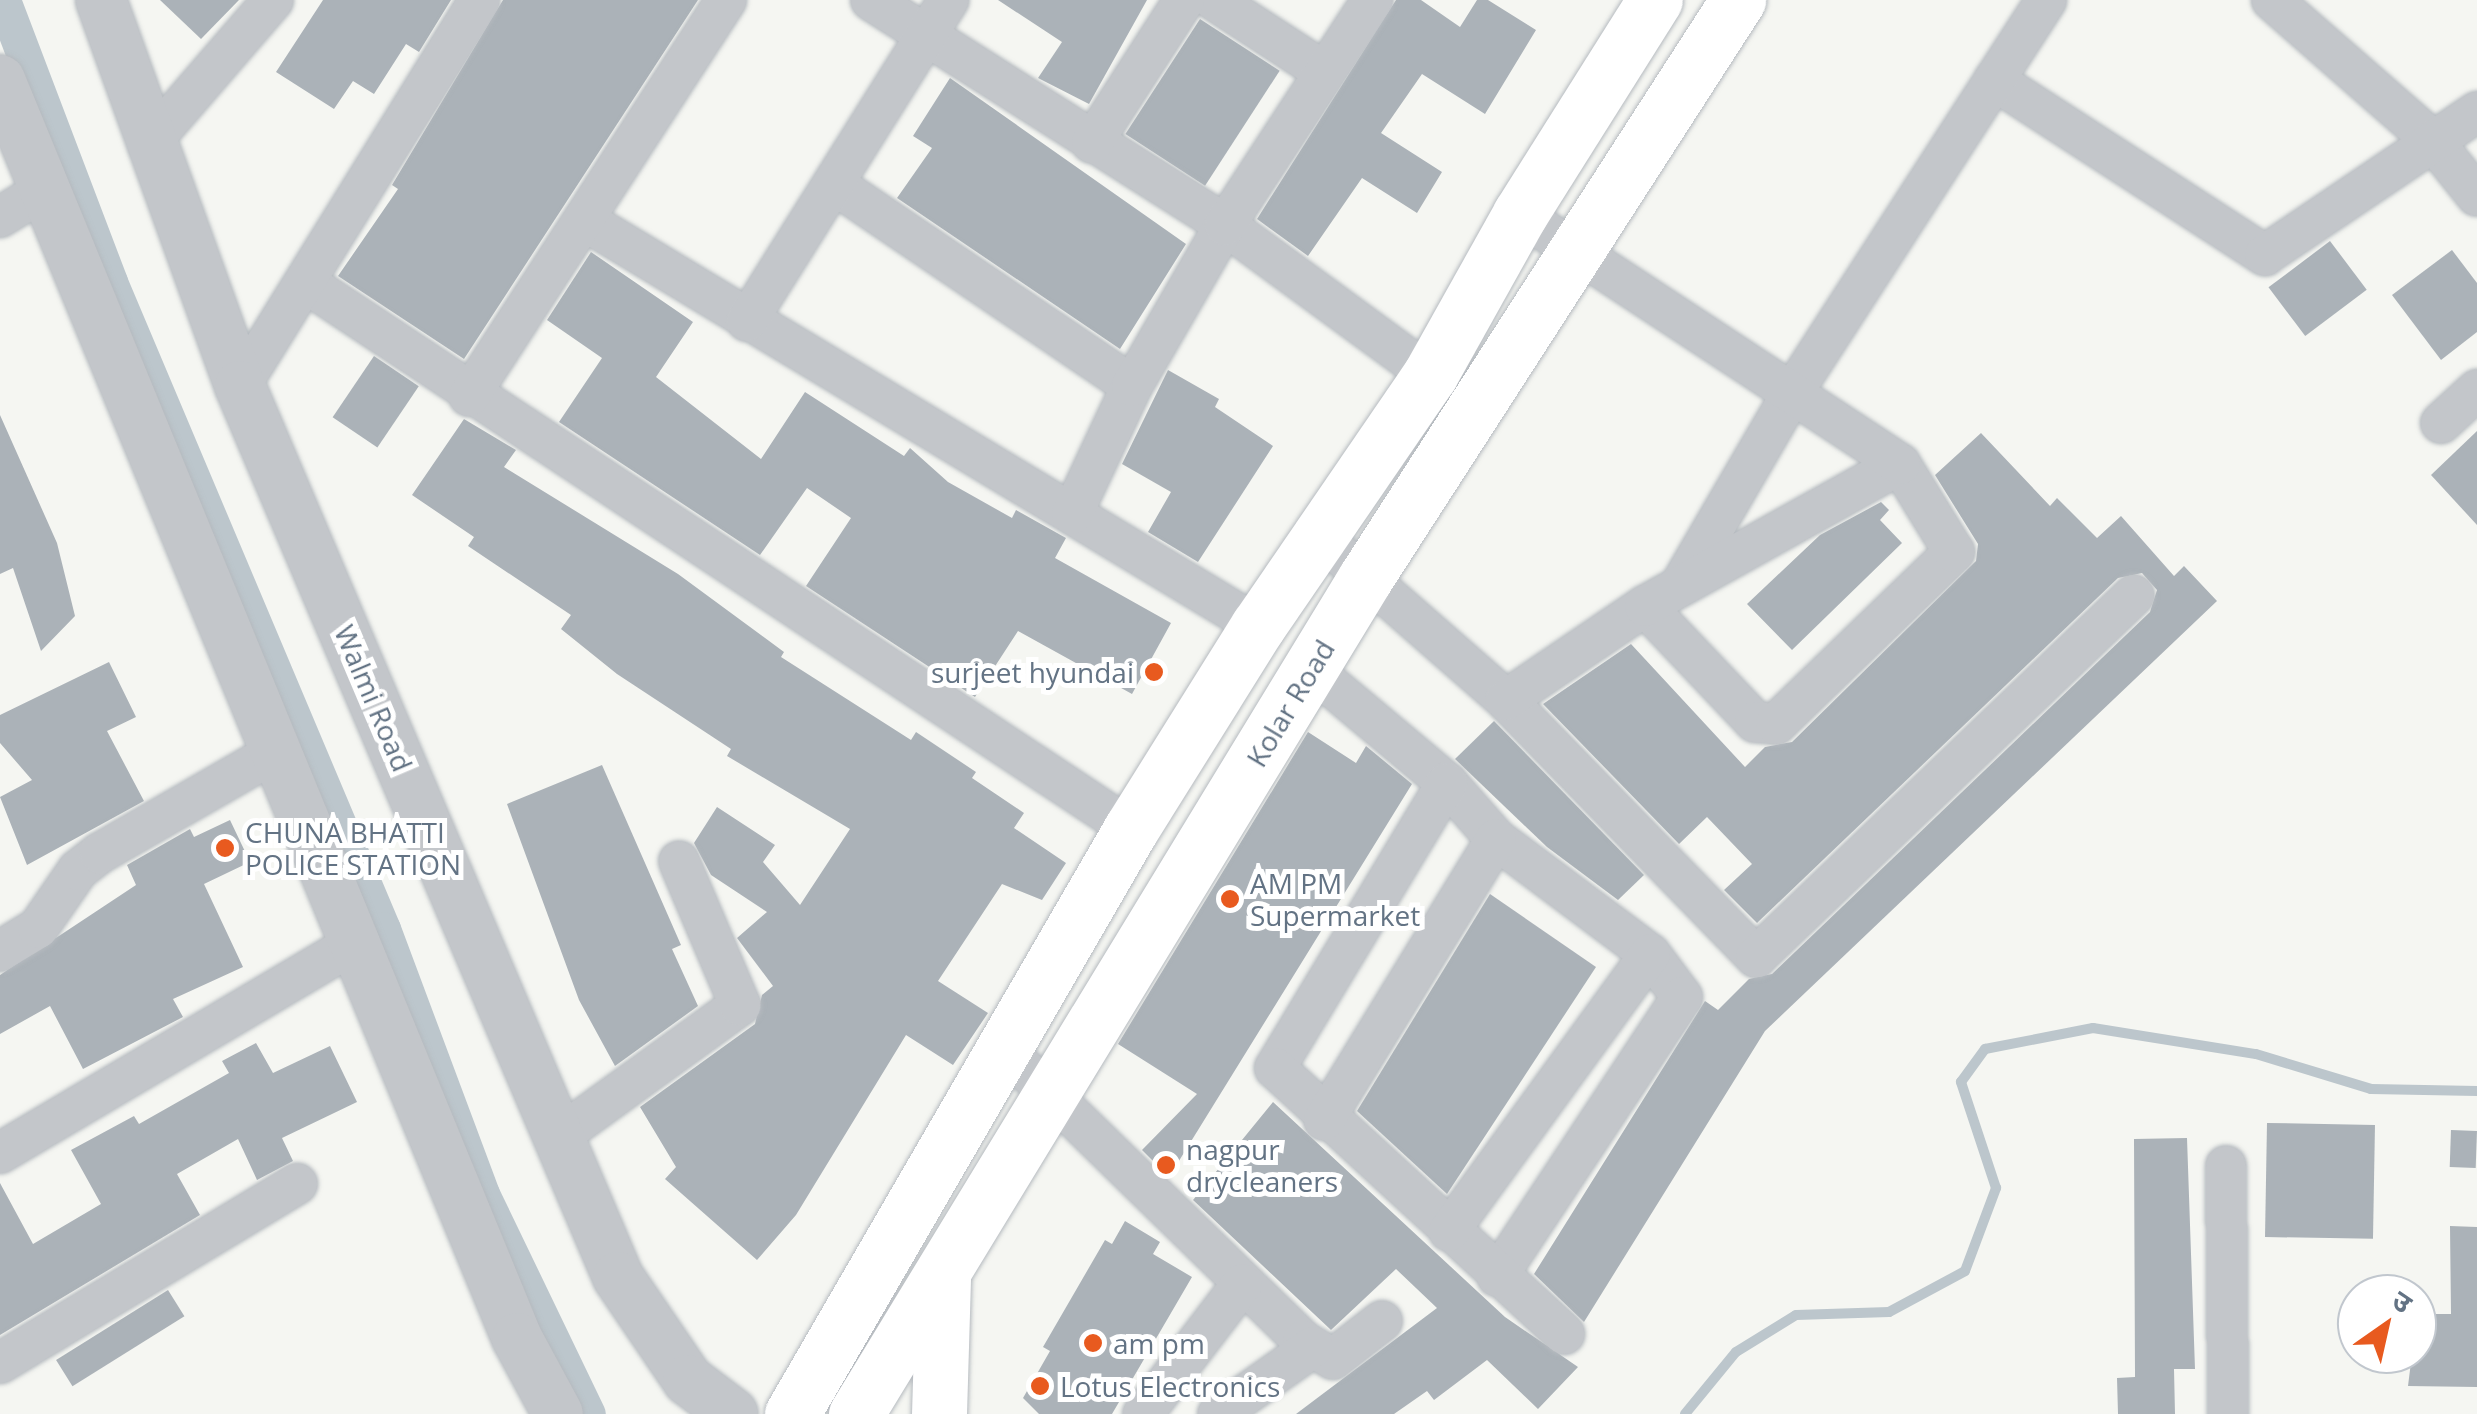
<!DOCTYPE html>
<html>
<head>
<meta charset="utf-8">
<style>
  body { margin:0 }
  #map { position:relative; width:2477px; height:1414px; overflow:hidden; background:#f5f6f2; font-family:"Open Sans","Noto Sans Devanagari",sans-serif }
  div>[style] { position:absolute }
  .stream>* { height:10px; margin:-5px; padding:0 5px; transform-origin:5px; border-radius:5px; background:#bcc6cc }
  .canal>* { height:35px; margin:-17.5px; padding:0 17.5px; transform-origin:17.5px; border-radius:17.5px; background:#bcc6cc }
  .building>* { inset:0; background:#abb2b8; transform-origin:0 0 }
  .roads { filter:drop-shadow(0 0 2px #b5babf) drop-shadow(0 0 2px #b5babf) }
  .minor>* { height:40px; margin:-20px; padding:0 20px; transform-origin:20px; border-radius:20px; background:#c3c6ca }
  .tertiary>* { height:50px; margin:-25px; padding:0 25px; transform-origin:25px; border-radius:25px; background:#c3c6ca }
  .secondary>* { height:55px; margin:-27.5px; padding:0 27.5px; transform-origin:27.5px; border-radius:27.5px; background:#fff }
  .dots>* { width:28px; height:28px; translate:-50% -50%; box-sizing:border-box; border:5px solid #fff; border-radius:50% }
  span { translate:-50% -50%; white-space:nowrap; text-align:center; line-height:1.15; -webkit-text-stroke:10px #fff; paint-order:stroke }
  .poi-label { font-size:28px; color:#637384 }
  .right { translate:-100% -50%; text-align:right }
  .left { translate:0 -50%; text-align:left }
  .street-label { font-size:28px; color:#637384 }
  .north { position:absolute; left:2337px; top:1274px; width:100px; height:100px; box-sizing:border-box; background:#fff; border:2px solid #c1c7ce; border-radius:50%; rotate:34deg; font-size:28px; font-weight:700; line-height:40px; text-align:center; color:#637384 }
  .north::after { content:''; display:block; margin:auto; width:35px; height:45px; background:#e85a1f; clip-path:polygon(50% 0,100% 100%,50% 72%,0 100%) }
</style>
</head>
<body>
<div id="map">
  <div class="stream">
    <div style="left:1685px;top:1414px;width:80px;rotate:-50.6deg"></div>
    <div style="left:1736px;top:1352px;width:70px;rotate:-31.7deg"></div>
    <div style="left:1796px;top:1315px;width:93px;rotate:-1.8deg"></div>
    <div style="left:1889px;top:1312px;width:86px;rotate:-28.3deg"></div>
    <div style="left:1965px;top:1271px;width:89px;rotate:-69.5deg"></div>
    <div style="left:1996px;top:1188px;width:112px;rotate:-108.3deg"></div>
    <div style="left:1961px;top:1082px;width:41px;rotate:-54deg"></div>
    <div style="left:1985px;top:1049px;width:110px;rotate:-11deg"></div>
    <div style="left:2093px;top:1028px;width:165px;rotate:9.1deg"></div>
    <div style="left:2256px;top:1054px;width:120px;rotate:16.9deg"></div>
    <div style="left:2371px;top:1089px;width:106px;rotate:1.1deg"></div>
  </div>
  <div class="canal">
    <div style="left:3px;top:0;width:302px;rotate:69.2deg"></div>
    <div style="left:110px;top:282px;width:702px;rotate:67.12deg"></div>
    <div style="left:383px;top:929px;width:283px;rotate:69.5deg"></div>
    <div style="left:482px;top:1194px;width:244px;rotate:64.3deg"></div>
  </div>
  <div class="building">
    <div style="clip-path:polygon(160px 0,239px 0,201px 39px)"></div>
    <div style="clip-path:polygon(323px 0,451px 0,419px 52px,406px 44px,374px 94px,353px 81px,334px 109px,276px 72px)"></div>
    <div style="clip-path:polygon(503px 0,698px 0,464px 359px,338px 276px,398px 189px,392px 185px)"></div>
    <div style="clip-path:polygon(998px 0,1147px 0,1089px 104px,1038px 78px,1062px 42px)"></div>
    <div style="clip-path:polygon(1396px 0,1421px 0,1460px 27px,1477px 0,1488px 0,1536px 30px,1485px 114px,1422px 74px,1381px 133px,1442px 172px,1417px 213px,1362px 178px,1308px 256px,1257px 219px)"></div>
    <div style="left:1200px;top:19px;width:95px;height:137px;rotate:33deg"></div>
    <div style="clip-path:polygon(950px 78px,1186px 244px,1120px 349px,897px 198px,932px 148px,913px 136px)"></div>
    <div style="left:2330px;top:241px;width:61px;height:77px;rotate:53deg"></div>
    <div style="clip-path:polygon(2452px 250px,2477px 283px,2477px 332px,2441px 360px,2392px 295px)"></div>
    <div style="clip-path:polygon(591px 252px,693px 322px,656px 377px,761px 459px,805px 392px,904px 456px,910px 448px,948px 482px,1012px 518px,1016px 510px,1066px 538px,1055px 558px,1171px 623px,1132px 694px,1018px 631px,975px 697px,806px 586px,851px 518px,807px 488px,760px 555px,559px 422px,602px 358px,547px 320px)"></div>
    <div style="left:374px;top:356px;width:54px;height:74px;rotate:34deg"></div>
    <div style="clip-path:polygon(1168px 370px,1219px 399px,1215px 407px,1273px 446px,1198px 562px,1148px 532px,1171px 492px,1122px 464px)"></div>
    <div style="clip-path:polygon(0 415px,57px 543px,75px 616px,41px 651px,13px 568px,0 574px)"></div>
    <div style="clip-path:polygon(464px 419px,516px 450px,504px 467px,678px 574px,784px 652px,781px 657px,911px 740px,916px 732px,976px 772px,972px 778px,1024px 813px,1014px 828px,1066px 863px,1042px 900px,1002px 884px,938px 981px,988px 1013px,953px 1065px,906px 1035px,796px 1215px,757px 1260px,665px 1179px,676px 1167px,640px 1107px,755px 1024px,762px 995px,773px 986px,737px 938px,767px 912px,711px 875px,694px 843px,717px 807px,775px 845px,763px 862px,800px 905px,850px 829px,727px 756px,731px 749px,617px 674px,561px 629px,571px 615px,468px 546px,474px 537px,412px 495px)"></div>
    <div style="clip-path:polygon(2477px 431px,2477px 525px,2431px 475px)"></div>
    <div style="clip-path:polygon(1981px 433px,2050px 506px,2057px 498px,2097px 538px,2121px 516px,2174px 576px,2184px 566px,2217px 601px,1765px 1031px,1584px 1322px,1534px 1274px,1705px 1001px,1718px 1010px,1749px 979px,1772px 974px,2150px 612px,2157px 590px,2142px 573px,2118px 578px,1757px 923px,1724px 890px,1752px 864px,1707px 817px,1679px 844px,1543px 704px,1631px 644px,1745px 767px,1765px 747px,1792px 742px,1976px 561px,1978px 544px,1935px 475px)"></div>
    <div style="clip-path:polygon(1881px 502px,1889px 510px,1880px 520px,1902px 543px,1792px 650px,1747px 604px,1820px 535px)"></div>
    <div style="clip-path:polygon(109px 662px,136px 717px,107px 731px,144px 801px,27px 865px,0 797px,32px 780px,0 743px,0 715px)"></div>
    <div style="clip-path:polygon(1494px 721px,1644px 875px,1618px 900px,1547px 847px,1455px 759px)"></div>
    <div style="clip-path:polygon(1308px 732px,1356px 763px,1366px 746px,1412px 784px,1169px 1177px,1142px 1150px,1197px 1094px,1118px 1044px)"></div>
    <div style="clip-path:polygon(602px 765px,681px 945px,672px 949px,698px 1006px,615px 1066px,579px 1000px,507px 804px)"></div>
    <div style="clip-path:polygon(230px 820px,250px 862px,204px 884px,243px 967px,173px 999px,183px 1017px,83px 1069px,50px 1006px,0 1034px,0 975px,136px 885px,127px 865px,190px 829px,194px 837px)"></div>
    <div style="clip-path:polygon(1490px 894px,1596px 967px,1447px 1194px,1357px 1111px)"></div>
    <div style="clip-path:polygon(256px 1043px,273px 1073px,330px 1046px,357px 1102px,282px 1138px,293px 1161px,257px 1180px,238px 1139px,177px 1174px,200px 1215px,0 1335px,0 1183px,33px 1244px,101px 1204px,71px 1150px,134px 1116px,139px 1124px,229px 1073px,222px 1061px)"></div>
    <div style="clip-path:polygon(1273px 1102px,1505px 1317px,1578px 1367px,1538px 1409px,1487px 1360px,1434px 1400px,1427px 1391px,1394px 1414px,1296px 1414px,1437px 1308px,1396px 1269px,1331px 1330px,1193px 1200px)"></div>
    <div style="left:2267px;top:1123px;width:108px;height:114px;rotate:1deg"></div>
    <div style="left:2451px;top:1130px;width:26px;height:37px;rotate:2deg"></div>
    <div style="clip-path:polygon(2187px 1138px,2195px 1369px,2174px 1369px,2175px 1414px,2118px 1414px,2117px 1378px,2135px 1377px,2134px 1139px)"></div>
    <div style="clip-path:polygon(1125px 1221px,1160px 1242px,1153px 1254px,1192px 1277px,1112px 1414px,1039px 1414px,1023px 1398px,1050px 1351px,1043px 1347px,1105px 1240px,1112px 1244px)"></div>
    <div style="clip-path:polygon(2450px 1226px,2477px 1227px,2477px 1387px,2408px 1386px,2417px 1314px,2451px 1314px)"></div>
    <div style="left:168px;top:1290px;width:31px;height:132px;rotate:58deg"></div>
  </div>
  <div class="roads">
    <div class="minor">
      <div style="left:871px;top:0;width:419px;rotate:32.4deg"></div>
      <div style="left:1225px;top:225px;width:254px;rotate:36.2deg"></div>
      <div style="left:1214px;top:0;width:130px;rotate:33.1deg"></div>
      <div style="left:2272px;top:0;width:214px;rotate:41.2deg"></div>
      <div style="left:2433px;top:141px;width:70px;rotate:51.3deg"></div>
      <div style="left:1994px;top:80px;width:323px;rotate:32.9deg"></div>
      <div style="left:2265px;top:255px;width:256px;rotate:-34deg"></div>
      <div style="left:1092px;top:143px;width:170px;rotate:-57.2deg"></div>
      <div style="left:148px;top:145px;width:191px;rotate:-49.2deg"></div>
      <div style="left:834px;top:184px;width:360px;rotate:34.1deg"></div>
      <div style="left:0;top:217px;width:48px;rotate:-31.4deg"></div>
      <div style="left:584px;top:220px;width:787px;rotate:31.06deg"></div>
      <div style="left:306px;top:283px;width:989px;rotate:33.5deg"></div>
      <div style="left:747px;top:321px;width:379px;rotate:-57.9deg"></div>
      <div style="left:240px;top:386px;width:454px;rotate:-58.2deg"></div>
      <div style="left:469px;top:396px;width:472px;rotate:-57deg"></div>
      <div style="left:2441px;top:423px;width:49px;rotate:-42.5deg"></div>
      <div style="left:1072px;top:514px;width:141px;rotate:-64.9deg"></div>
      <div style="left:1132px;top:386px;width:186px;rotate:-60deg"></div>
      <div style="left:1225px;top:225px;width:269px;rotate:-56.8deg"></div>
      <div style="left:1320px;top:537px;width:247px;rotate:41.2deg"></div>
      <div style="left:1506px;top:700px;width:359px;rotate:45.8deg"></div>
      <div style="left:1756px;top:957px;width:523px;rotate:-43.76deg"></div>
      <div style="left:1680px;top:586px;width:227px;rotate:-59.8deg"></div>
      <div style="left:1794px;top:390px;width:464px;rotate:-57.1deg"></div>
      <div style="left:1645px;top:606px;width:160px;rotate:46.5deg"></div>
      <div style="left:1755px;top:722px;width:21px;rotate:5deg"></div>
      <div style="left:1776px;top:724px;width:248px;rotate:-44deg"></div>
      <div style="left:1954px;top:552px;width:103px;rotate:-121.5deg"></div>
      <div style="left:1311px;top:669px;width:177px;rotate:40deg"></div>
      <div style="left:1447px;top:783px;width:74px;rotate:48.8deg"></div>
      <div style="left:1496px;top:839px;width:192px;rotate:36.8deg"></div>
      <div style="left:1650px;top:954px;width:54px;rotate:53.3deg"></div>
      <div style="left:1682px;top:997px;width:335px;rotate:123.5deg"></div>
      <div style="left:1506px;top:700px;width:168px;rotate:-34.1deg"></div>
      <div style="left:1645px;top:606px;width:292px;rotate:-29.1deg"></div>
      <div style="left:1900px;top:464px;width:455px;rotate:-146.7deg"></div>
      <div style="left:1447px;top:783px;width:333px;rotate:121.1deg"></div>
      <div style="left:1275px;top:1068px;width:393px;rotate:42.6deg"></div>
      <div style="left:0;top:951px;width:44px;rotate:-31.2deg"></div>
      <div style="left:38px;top:928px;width:70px;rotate:-55.4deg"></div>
      <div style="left:78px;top:870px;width:28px;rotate:-38deg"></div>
      <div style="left:100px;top:853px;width:201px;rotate:-29.9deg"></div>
      <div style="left:1007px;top:1052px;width:414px;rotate:44.3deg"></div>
      <div style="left:1303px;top:1341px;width:35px;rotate:31deg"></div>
      <div style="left:1333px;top:1359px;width:62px;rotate:-37.8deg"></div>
      <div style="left:1324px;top:1120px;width:329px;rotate:-58.5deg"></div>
      <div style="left:562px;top:1134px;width:220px;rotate:-35.9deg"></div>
      <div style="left:740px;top:1005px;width:156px;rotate:-113deg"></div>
      <div style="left:0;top:1153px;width:417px;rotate:-30.6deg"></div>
      <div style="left:2226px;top:1166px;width:248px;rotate:89.5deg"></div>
      <div style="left:1449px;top:1231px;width:342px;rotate:-54deg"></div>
      <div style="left:0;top:1363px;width:347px;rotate:-31.1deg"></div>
      <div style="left:1143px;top:1414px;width:163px;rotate:-52.7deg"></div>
      <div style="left:1218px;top:1414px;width:116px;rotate:-35.2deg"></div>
    </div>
    <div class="tertiary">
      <div style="left:101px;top:0;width:410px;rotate:70.2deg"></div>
      <div style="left:240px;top:386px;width:968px;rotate:67.01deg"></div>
      <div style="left:618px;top:1277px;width:125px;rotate:55.8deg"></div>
      <div style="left:688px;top:1380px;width:56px;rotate:37.1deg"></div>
      <div style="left:0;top:80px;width:1360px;rotate:67.66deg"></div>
      <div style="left:517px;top:1338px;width:86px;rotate:61.7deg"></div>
    </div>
    <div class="secondary">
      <div style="left:792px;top:1414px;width:676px;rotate:-59.91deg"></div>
      <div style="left:1131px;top:829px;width:239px;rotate:-58deg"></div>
      <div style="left:1258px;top:626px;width:304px;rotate:-55.6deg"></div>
      <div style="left:1430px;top:375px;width:184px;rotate:-60.8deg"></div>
      <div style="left:1520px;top:214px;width:253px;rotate:-57.8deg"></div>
      <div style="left:856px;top:1414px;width:980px;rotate:-58.65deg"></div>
      <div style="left:1366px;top:577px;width:687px;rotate:-57.19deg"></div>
      <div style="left:939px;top:1414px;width:134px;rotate:-88.3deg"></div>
    </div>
  </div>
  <div class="dots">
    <div style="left:1154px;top:672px;background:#e85a1f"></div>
    <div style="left:225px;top:848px;background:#e85a1f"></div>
    <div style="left:1230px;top:899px;background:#e85a1f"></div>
    <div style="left:1166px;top:1165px;background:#e85a1f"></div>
    <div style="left:1093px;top:1343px;background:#e85a1f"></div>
    <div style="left:1040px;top:1386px;background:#e85a1f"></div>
  </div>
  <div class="poi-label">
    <span class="right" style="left:1134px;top:672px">surjeet hyundai</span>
    <span class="left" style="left:245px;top:848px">CHUNA BHATTI<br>POLICE STATION</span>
    <span class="left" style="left:1250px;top:899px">AM PM<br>Supermarket</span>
    <span class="left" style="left:1186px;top:1165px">nagpur<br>drycleaners</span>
    <span class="left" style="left:1113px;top:1343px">am pm</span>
    <span class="left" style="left:1060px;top:1386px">Lotus Electronics</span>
  </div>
  <div class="street-label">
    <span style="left:374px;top:698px;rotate:67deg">Walmi Road</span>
    <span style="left:1290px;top:703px;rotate:-59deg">Kolar Road</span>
  </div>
  <div class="north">उ</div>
</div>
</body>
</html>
